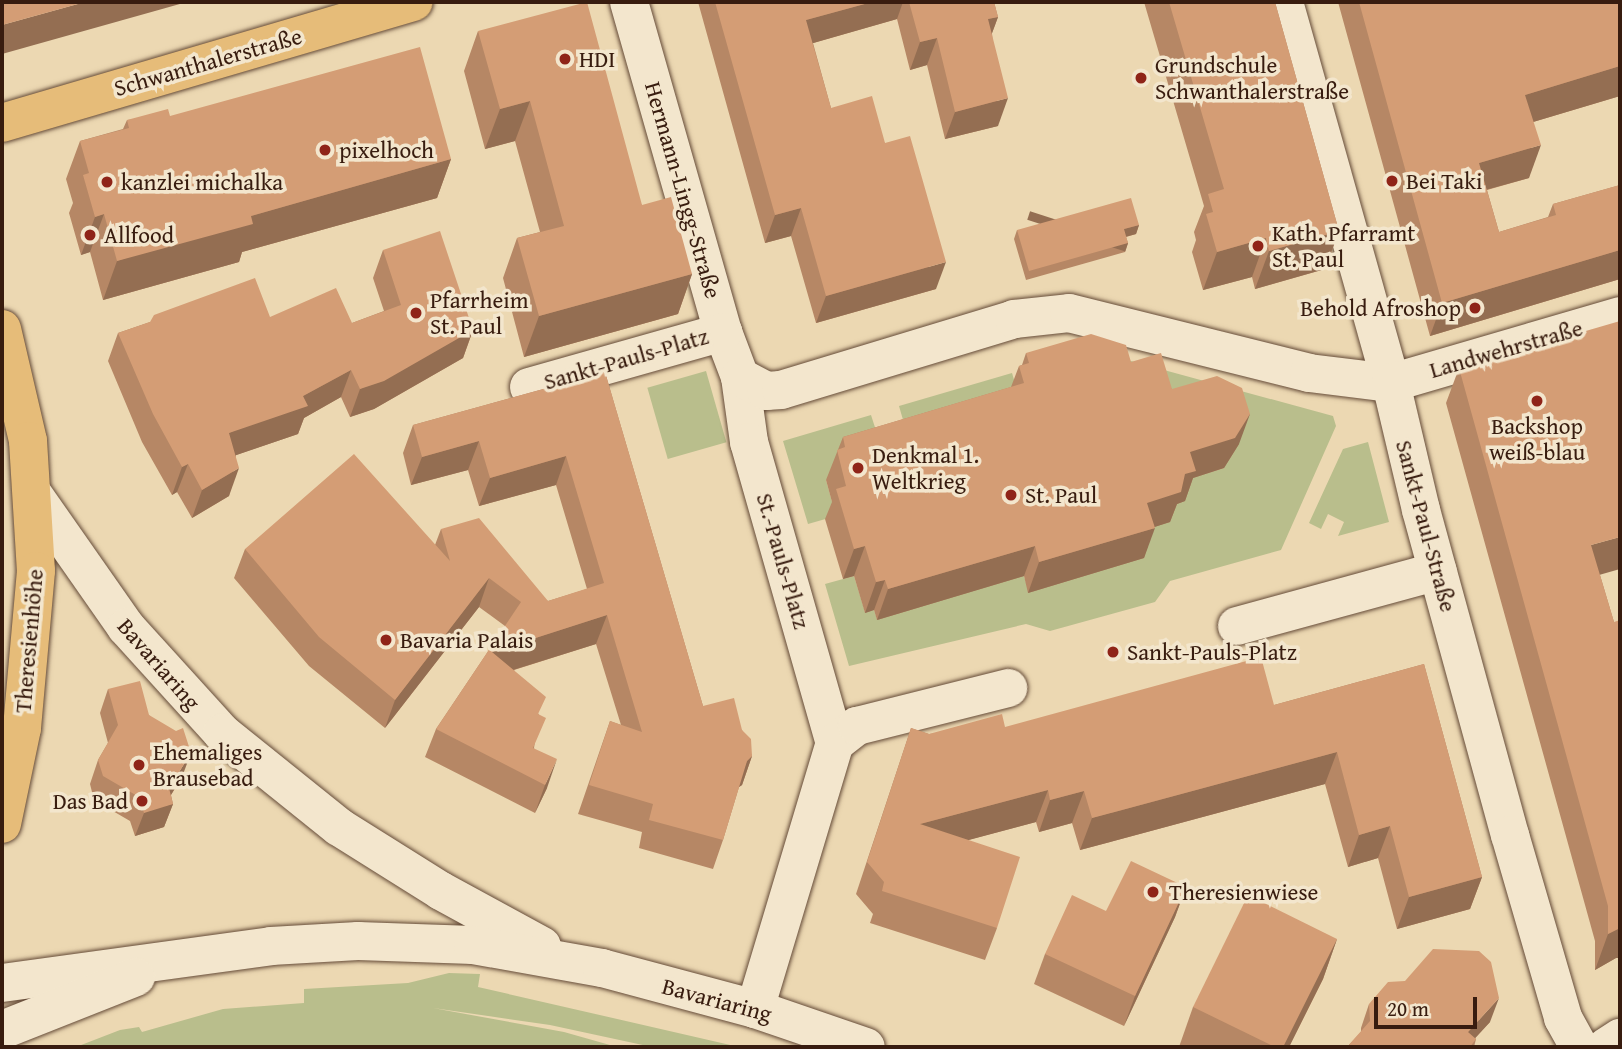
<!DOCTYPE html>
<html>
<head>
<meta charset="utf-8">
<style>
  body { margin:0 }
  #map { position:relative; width:1622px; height:1049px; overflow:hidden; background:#ecd8b2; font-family:"Gentium Book Plus",serif }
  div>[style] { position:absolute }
  .green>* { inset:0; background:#b9be8c; transform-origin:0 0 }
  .roads { filter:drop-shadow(0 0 2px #654b38) drop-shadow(0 0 2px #654b38) }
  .minor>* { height:38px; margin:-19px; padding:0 19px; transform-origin:19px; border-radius:19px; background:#f3e6cd }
  .major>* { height:38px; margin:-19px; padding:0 19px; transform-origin:19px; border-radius:19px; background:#e6bc79 }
  .wall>* { inset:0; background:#b68765 }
  .shaded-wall>* { inset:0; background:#946e52; transform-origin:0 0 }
  .building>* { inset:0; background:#d49d75 }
  .dots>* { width:19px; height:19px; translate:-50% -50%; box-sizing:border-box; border:4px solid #f3e6cd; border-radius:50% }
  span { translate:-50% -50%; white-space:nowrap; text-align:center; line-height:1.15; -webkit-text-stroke:7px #f3e6cd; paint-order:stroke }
  .poi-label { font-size:23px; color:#381c0f }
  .left { translate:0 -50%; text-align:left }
  .right { translate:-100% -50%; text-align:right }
  .street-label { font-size:23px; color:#381c0f }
  .frame { position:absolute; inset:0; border:4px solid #381c0f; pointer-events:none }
  .scale { position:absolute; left:1374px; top:997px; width:103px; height:32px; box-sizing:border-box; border:4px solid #381c0f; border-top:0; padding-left:9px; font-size:21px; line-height:24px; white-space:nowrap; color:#381c0f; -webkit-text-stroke:5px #f3e6cd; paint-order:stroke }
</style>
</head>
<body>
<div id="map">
  <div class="green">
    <div style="clip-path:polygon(1120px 358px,1333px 416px,1336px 426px,1281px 550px,1170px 581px,1155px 602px,1050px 631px,1026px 624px,849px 666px,825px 584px,854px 576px,865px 612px,874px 610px,877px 619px,987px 578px,989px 586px,996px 584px,1021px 567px,1029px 592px,1136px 533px,1179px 482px,1224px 468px,1161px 420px)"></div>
    <div style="left:706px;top:371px;width:74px;height:61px;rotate:74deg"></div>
    <div style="clip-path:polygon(1012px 373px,1018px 393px,910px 444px,899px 406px)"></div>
    <div style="clip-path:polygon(871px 415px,883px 452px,826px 480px,836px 516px,808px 524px,783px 441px)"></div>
    <div style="clip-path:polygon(1368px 442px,1389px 522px,1338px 536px,1344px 522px,1328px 514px,1321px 529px,1309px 523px,1343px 449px)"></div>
    <div style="clip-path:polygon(449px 973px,480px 974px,478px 987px,739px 1047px,652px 1047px,550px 1025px,433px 1008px,564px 1032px,617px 1047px,76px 1047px,120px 1030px,139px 1027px,142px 1032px,223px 1009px,304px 1003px,304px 989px,408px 983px)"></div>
  </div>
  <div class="roads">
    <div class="minor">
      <div style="left:629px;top:2px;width:343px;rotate:74.1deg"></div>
      <div style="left:723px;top:332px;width:48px;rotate:69.3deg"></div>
      <div style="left:740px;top:377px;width:66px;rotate:82.1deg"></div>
      <div style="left:749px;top:442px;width:313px;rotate:74.1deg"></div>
      <div style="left:1284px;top:2px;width:396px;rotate:74.3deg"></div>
      <div style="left:1391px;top:383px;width:130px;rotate:76.7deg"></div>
      <div style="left:1421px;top:510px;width:337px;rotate:74.7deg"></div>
      <div style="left:1510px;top:835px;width:191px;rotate:73.8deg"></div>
      <div style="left:1563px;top:1018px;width:33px;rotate:61deg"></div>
      <div style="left:740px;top:377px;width:30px;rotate:28deg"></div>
      <div style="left:766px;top:391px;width:15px;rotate:-4deg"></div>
      <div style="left:781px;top:390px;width:244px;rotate:-16.9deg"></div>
      <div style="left:1014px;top:319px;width:55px;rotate:-6.2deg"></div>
      <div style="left:1069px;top:313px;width:247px;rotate:14deg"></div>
      <div style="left:1309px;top:373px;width:83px;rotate:7deg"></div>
      <div style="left:1391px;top:383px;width:239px;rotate:-16.3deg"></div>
      <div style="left:529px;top:387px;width:202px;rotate:-15.8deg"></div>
      <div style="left:35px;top:497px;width:159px;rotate:55deg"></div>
      <div style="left:126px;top:627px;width:143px;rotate:47.8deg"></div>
      <div style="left:222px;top:733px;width:150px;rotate:38.8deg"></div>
      <div style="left:339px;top:827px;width:120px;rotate:32.1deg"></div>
      <div style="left:441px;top:891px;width:115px;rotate:28.6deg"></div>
      <div style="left:1237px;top:626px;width:208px;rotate:-15.3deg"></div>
      <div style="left:2px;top:983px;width:272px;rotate:-7.8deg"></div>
      <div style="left:271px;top:946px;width:87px;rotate:-3.3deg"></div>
      <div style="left:358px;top:941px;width:115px;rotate:2deg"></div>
      <div style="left:473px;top:945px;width:131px;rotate:10.1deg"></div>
      <div style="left:602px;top:968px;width:158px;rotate:15deg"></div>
      <div style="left:755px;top:1009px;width:117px;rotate:18.9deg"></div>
      <div style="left:755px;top:1009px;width:278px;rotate:-73.3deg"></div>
      <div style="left:835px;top:743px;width:28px;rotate:-38deg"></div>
      <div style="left:857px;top:726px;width:156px;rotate:-14.1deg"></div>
      <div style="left:2px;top:1030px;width:144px;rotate:-21.6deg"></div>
      <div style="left:1606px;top:1047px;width:17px;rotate:-33deg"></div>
    </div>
    <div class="major">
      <div style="left:2px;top:123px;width:429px;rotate:-16.4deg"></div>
      <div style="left:2px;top:329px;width:115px;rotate:76.9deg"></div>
      <div style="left:28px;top:441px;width:130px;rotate:86.5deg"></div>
      <div style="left:36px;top:571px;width:158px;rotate:95.1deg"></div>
      <div style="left:22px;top:728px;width:98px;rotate:101.8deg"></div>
    </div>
  </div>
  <div class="wall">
    <div style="clip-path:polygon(698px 2px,994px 2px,998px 17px,992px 33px,998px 126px,945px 139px,927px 65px,910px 70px,897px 19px,813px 43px,831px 108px,885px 143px,936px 289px,816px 323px,791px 236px,765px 243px)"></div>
    <div style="clip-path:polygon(1144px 2px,1275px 2px,1339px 231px,1325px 269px,1255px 289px,1252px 277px,1203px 290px,1192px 252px,1196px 240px,1194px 232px,1204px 206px)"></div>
    <div style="clip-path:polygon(1338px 2px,1620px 2px,1620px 96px,1533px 122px,1529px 178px,1487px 190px,1499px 232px,1548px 217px,1553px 204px,1620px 185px,1620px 279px,1430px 336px)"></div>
    <div style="clip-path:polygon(478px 31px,642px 205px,692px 274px,678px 314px,524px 357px,503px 278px,517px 238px,540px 232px,515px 141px,485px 149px,464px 71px)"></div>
    <div style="clip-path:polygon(170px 116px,451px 159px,437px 198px,242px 252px,239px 262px,103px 300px,90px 252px,81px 255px,69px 213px,73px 203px,66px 179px,80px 141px,123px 129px,127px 120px)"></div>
    <div style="clip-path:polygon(1139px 225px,1136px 234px,1126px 237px,1128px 243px,1125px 252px,1026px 280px,1014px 239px,1017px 230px)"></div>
    <div style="clip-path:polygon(383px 250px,473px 330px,463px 358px,374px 409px,350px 417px,341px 397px,304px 418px,298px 434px,236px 455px,229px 496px,192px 518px,177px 492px,172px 495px,142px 442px,108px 361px,118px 333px,150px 322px,270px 317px,352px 323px,384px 311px,373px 278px)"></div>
    <div style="clip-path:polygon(1026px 353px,1131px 362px,1172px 389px,1239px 444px,1224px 468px,1193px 478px,1185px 501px,1177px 504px,1170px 522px,1154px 527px,1144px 558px,1028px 593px,1024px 576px,877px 620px,874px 610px,865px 613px,854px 576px,843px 579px,825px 519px,832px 502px,826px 480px,843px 437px,1011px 387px,1019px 366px,1022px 365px)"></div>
    <div style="clip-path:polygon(1459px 368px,1600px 575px,1614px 622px,1620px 622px,1620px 958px,1616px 958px,1595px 970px,1595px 941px,1446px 403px)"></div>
    <div style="clip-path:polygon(605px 372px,703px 706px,742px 730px,752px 756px,742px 785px,739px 787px,723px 840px,713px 869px,639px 848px,642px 832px,578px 814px,610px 721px,621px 725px,596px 644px,514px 670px,539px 715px,534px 748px,547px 788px,535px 813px,425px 757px,436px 729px,505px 626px,479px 607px,385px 728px,309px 666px,234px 578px,245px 549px,435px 545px,441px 529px,548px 601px,587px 589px,556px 485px,479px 506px,468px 470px,411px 485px,403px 453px,413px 425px)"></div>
    <div style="clip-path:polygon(1424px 664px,1482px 877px,1470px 909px,1397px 929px,1378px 858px,1348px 867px,1325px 784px,1080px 850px,1072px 823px,1039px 832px,1036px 822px,968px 840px,997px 928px,985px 960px,870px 923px,873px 914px,856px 894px,911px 728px,929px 734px,1274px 705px)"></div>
    <div style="clip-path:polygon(108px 689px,149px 715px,182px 777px,171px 795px,173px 804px,164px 827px,135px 836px,130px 821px,94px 800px,90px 784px,98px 760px,108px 743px,100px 713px)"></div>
    <div style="clip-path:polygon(1186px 887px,1175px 917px,1124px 1026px,1034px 984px,1045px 954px,1106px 911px)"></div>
    <div style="clip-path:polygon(1337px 939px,1323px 979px,1289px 1047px,1179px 1047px,1193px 1007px)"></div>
    <div style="clip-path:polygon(1369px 1004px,1490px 1022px,1475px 1038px,1476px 1039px,1474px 1047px,1347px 1047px,1361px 1032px,1361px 1028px)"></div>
  </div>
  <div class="shaded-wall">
    <div style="clip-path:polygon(85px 2px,187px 2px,2px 54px,2px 25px)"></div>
    <div style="clip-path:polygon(872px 2px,903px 2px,897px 19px,796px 48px,806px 20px)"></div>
    <div style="clip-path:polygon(998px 17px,988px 44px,988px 19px)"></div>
    <div style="clip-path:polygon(937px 38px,927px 65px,910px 70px,920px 42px)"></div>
    <div style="clip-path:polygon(1620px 66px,1620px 96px,1513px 128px,1525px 95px)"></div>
    <div style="clip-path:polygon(1008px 98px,998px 126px,945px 139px,955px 112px)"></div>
    <div style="clip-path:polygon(530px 101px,515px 141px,485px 149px,500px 109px)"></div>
    <div style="clip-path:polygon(1541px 145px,1529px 178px,1467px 195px,1479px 163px)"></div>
    <div style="clip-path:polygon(451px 159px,437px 198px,242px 252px,239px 262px,103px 300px,117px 261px,251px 216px)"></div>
    <div style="clip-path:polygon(801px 208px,791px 236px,765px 243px,775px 215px)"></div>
    <div style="clip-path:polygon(104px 214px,90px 252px,81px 255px,95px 217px)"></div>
    <div style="clip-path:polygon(1139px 225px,1136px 234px,1121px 238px,1124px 229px)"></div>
    <div style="clip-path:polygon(1339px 231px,1325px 269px,1255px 289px,1269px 251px)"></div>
    <div style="clip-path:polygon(1266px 238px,1252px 277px,1203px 290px,1217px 252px)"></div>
    <div style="left:1128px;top:243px;width:9px;height:103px;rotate:108deg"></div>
    <div style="clip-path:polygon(1620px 250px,1620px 279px,1430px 336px,1442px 303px)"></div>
    <div style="clip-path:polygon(946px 262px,936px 289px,816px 323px,826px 296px)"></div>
    <div style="clip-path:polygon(692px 274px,678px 314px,524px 357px,539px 316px)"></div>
    <div style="clip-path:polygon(473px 330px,463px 358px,374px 409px,350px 417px,360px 389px)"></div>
    <div style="clip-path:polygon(351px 370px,341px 397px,304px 418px,298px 434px,219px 461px,229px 433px,303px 396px)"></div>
    <div style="clip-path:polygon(1250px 414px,1239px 444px,1224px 468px,1193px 478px,1185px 501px,1177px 504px,1170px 522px,1136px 533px,1147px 503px,1190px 452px)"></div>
    <div style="clip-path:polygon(479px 441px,468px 470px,411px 485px,422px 457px)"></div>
    <div style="clip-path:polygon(566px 456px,556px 485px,479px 506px,490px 478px)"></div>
    <div style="clip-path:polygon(188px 464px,177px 492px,172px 495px,182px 467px)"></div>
    <div style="clip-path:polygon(239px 468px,229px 496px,192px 518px,202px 490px)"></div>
    <div style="clip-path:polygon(1155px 528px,1144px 558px,1028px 593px,1039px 562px)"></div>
    <div style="clip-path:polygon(1620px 537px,1620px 569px,1578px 581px,1591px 545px)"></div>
    <div style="clip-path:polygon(865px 546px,854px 576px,843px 579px,854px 549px)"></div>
    <div style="clip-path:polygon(1035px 546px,1024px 576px,877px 620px,888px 589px)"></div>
    <div style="clip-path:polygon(489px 578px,479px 607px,385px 728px,395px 700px)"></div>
    <div style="clip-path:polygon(885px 580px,874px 610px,865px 613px,876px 582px)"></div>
    <div style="clip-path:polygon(607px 615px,596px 644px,481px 680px,492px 652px)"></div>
    <div style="clip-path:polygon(1337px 752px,1325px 784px,1080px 850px,1092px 818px)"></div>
    <div style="clip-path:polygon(191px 753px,182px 777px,164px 806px,173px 804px,164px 827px,135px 836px,144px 813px,169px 788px)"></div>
    <div style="clip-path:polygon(752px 756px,742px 785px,736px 789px,747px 761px)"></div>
    <div style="clip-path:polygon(557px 759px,547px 788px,535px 813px,545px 785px)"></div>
    <div style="clip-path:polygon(1048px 790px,1036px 822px,909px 856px,920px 824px)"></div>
    <div style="clip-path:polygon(1084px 791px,1072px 823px,1039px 832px,1050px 800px)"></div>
    <div style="clip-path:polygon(1390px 826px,1378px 858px,1348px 867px,1359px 835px)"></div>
    <div style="clip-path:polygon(1482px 877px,1470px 909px,1397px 929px,1409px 897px)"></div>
    <div style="clip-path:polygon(1186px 887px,1175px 917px,1124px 1026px,1135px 996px)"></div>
    <div style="clip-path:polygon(1620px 928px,1620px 958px,1616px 958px,1595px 970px,1608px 934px)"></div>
    <div style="clip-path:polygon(1337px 939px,1323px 979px,1289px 1047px,1283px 1047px)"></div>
    <div style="clip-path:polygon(1499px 998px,1490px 1022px,1467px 1047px,1468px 1032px)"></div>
  </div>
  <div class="building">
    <div style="clip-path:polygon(2px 2px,85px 2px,2px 25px)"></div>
    <div style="clip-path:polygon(587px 2px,642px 205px,671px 197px,692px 274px,539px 316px,517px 238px,564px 226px,530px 101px,500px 109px,478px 31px)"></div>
    <div style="clip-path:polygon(715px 2px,872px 2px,806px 20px,831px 108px,872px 96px,885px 143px,910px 136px,946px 262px,826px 296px,801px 208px,775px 215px)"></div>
    <div style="clip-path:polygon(909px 2px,994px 2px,998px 17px,988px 19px,1008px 98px,955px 112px,937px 38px,920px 42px)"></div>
    <div style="clip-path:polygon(1169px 2px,1275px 2px,1339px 231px,1269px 251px,1266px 238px,1217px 252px,1206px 214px,1213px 212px,1208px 194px,1224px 189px)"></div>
    <div style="clip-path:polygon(1359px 2px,1620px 2px,1620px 66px,1525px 95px,1541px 145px,1479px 163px,1499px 232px,1556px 215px,1553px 204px,1620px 185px,1620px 250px,1442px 303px)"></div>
    <div style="clip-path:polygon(420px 47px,451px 159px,251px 216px,253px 224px,117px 261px,104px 214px,95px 217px,83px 175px,89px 173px,80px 141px,129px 128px,127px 120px,168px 109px,170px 116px)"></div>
    <div style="clip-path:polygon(1131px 198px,1139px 225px,1124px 229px,1128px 243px,1029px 271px,1017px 230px)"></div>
    <div style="clip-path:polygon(440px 231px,473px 330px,384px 381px,360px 389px,351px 370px,303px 396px,308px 406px,229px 433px,239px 468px,202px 490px,188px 464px,182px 467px,153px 414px,118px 333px,150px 322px,154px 315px,255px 278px,270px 317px,336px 288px,352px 323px,401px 305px,383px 250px)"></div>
    <div style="clip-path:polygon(1620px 321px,1620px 537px,1591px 545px,1614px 622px,1620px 620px,1620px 928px,1608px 934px,1608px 906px,1459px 368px)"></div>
    <div style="clip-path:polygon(1091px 334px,1126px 345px,1131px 362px,1161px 353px,1172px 389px,1217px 376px,1242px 388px,1250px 414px,1235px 438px,1190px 452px,1196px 471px,1185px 474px,1181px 492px,1147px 503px,1155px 528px,1039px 562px,1035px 546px,888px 589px,885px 580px,876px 582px,865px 546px,854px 549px,836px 489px,846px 486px,837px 450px,845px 447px,843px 437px,1024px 383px,1019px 366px,1029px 363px,1026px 353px)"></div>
    <div style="clip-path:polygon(605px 372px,703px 706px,734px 698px,742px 730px,751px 739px,752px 756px,747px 761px,723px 840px,649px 820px,653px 804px,589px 785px,610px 721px,642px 732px,607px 615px,492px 652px,546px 697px,538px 714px,546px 718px,533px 748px,557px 759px,545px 785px,436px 729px,521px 602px,489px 578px,395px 700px,319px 637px,245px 549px,354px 454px,450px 561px,441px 529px,479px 518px,548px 601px,604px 583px,566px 456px,490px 478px,479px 441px,422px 457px,413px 425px)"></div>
    <div style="clip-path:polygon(1261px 657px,1274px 705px,1424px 664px,1482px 877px,1409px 897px,1390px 826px,1359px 835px,1337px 752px,1092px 818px,1084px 791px,1050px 800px,1048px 790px,920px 824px,1020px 857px,997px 928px,882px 891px,884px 882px,867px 862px,911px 728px,929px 734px,1002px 714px,1005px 727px)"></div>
    <div style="clip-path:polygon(140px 681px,149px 715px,176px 731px,183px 728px,191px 753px,169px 788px,173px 804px,144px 813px,139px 797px,103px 776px,98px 760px,118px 725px,108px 689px)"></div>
    <div style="clip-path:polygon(1131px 861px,1186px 887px,1135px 996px,1045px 954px,1072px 895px,1106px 911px)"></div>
    <div style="clip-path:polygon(1248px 895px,1337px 939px,1283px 1047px,1275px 1047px,1193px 1007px)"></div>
    <div style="clip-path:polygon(1433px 949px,1479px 951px,1491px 962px,1499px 998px,1468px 1032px,1476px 1039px,1470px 1047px,1347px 1047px,1370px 1021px,1369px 1004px,1388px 982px,1405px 981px)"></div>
  </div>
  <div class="dots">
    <div style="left:565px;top:59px;background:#8f2418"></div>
    <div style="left:1141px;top:78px;background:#8f2418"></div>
    <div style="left:325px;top:150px;background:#8f2418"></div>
    <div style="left:1392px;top:181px;background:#8f2418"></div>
    <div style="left:107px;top:182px;background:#8f2418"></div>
    <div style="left:90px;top:235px;background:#8f2418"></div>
    <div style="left:1258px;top:246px;background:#8f2418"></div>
    <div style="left:1475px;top:308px;background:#8f2418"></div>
    <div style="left:416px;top:313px;background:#8f2418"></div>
    <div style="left:1537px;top:401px;background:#8f2418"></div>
    <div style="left:858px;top:468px;background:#8f2418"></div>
    <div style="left:1011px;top:495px;background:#8f2418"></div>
    <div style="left:386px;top:640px;background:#8f2418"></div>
    <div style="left:1113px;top:652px;background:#8f2418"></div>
    <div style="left:139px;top:765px;background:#8f2418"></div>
    <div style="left:142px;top:801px;background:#8f2418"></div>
    <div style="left:1153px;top:892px;background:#8f2418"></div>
  </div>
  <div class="poi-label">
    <span class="left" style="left:579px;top:59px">HDI</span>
    <span class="left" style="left:1155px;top:78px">Grundschule<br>Schwanthalerstraße</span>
    <span class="left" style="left:339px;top:150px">pixelhoch</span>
    <span class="left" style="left:1406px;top:181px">Bei Taki</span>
    <span class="left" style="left:121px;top:182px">kanzlei michalka</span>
    <span class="left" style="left:1272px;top:246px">Kath. Pfarramt<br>St. Paul</span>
    <span class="left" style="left:104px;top:235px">Allfood</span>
    <span class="left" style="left:430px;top:313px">Pfarrheim<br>St. Paul</span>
    <span class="right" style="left:1461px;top:308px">Behold Afroshop</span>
    <span style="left:1537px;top:439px">Backshop<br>weiß-blau</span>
    <span class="left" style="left:872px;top:468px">Denkmal 1.<br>Weltkrieg</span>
    <span class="left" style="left:1025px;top:495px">St. Paul</span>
    <span class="left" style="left:400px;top:640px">Bavaria Palais</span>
    <span class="left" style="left:1127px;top:652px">Sankt-Pauls-Platz</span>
    <span class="left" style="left:153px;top:765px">Ehemaliges<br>Brausebad</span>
    <span class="right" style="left:128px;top:801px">Das Bad</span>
    <span class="left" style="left:1169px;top:892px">Theresienwiese</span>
  </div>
  <div class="street-label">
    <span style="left:208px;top:62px;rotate:-16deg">Schwanthalerstraße</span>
    <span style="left:683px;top:190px;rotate:74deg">Hermann-Lingg-Straße</span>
    <span style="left:1506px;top:349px;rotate:-16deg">Landwehrstraße</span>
    <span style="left:626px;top:359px;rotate:-16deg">Sankt-Pauls-Platz</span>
    <span style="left:1426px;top:526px;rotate:75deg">Sankt-Paul-Straße</span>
    <span style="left:783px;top:561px;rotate:74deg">St.-Pauls-Platz</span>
    <span style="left:29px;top:641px;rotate:-85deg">Theresienhöhe</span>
    <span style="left:159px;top:664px;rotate:49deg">Bavariaring</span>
    <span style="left:717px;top:1000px;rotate:15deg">Bavariaring</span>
  </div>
  <div class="frame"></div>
  <div class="scale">20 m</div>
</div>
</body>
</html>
